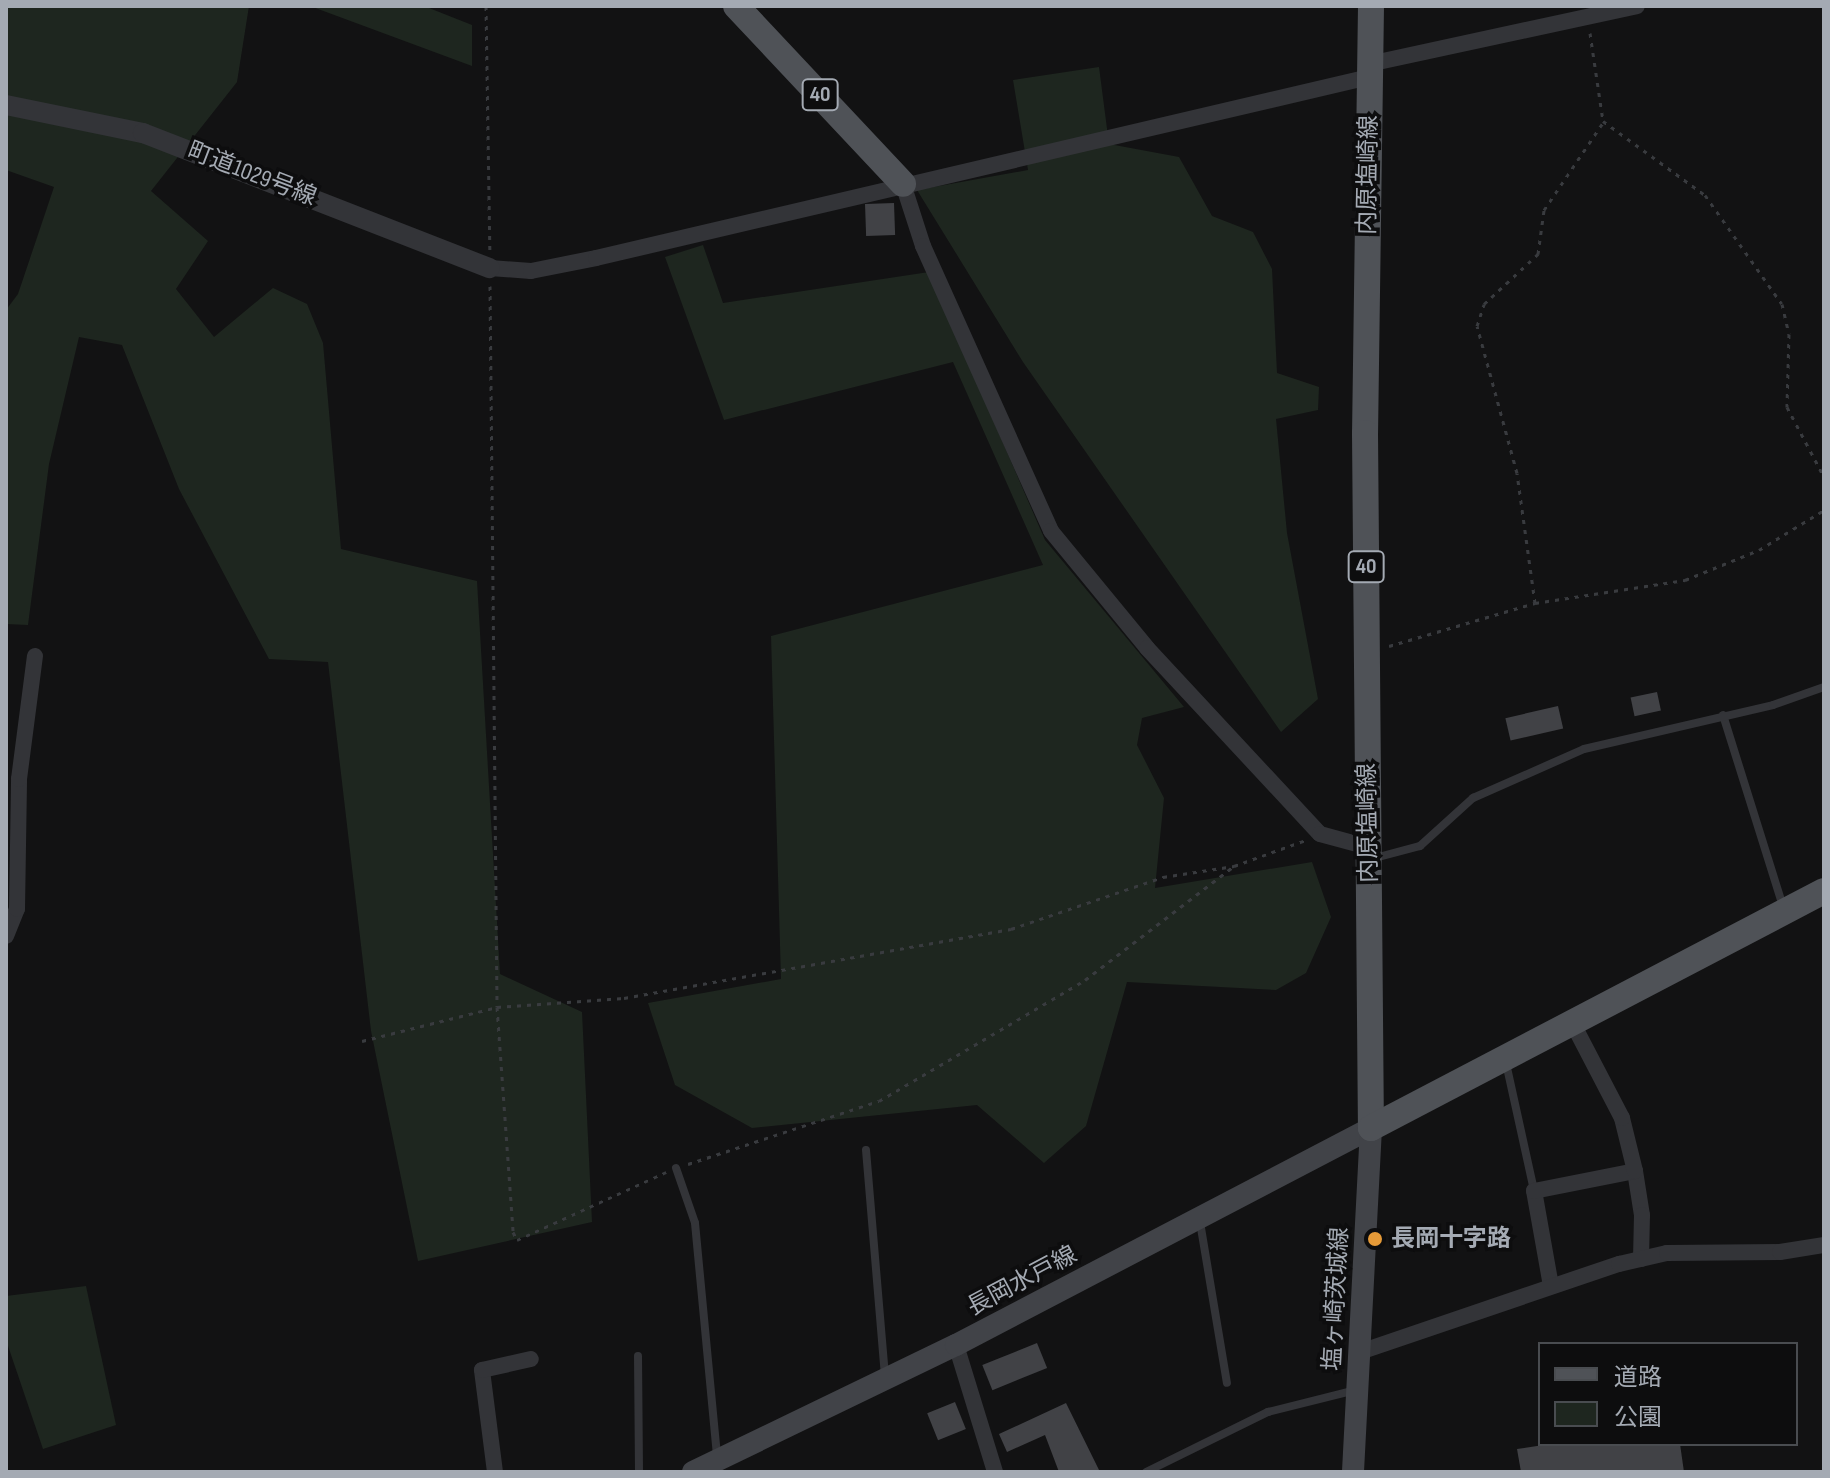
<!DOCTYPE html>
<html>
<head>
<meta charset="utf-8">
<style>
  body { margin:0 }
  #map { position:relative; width:1830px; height:1478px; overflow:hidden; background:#121213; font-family:"Sofia Sans Condensed","Noto Sans JP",sans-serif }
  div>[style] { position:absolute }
  .green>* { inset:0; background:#1e261f }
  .building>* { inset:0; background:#414246; transform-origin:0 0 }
  .path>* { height:3px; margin-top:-1.5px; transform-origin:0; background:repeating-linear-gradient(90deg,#393b3f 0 4px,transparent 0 10px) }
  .service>* { height:8px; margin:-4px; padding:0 4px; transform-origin:4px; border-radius:4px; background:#333438 }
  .minor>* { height:16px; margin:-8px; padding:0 8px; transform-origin:8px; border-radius:8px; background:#333438 }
  .tertiary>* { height:20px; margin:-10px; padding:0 10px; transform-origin:10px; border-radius:10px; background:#333438 }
  .secondary>* { height:22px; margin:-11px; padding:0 11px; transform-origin:11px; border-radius:11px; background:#414348 }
  .primary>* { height:26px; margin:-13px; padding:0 13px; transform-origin:13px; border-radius:13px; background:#4f5257 }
  .dots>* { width:22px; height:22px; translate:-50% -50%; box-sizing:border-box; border:4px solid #0d0d0e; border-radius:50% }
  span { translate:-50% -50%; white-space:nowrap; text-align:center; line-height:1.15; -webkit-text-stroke:7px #0d0d0e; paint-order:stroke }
  .shield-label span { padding:2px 6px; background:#0d0d0e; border:2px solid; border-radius:6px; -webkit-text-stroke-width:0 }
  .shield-label { font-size:22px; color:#a4aab3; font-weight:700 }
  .street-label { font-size:24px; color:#a4aab3 }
  .poi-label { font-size:24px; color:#a4aab3; font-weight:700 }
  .left { translate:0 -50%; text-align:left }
  .frame { position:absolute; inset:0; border:8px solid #a4aab3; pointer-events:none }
  .legend { position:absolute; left:1538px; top:1342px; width:260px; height:104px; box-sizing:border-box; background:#0d0d0e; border:2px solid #494c50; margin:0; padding:10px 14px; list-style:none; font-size:24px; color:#a4aab3 }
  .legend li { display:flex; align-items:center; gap:16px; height:40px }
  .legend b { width:40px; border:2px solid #494c50 }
</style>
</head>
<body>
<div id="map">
  <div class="green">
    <div style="clip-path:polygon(6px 6px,249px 6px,237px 82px,151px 191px,208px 241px,176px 289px,214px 337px,273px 288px,307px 304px,323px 343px,341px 549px,477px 581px,500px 974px,582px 1012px,592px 1222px,418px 1261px,371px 1031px,328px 662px,269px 659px,179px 489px,122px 345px,79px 337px,49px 464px,28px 625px,6px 624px,6px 310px,18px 294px,54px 187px,6px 170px)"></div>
    <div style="clip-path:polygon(310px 6px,424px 6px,472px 25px,472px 66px)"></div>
    <div style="clip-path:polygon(1099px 67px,1109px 144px,1179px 157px,1212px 216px,1253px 232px,1272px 269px,1277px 373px,1319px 387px,1318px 410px,1276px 419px,1287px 533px,1318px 699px,1281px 732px,1023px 362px,917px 190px,1028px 170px,1013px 80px)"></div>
    <div style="clip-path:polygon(703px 245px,723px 303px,929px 272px,1045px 540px,1184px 707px,1142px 718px,1137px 745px,1164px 798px,1155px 888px,1312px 862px,1331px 917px,1306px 973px,1276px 990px,1127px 982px,1086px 1126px,1044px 1163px,977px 1105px,752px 1128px,675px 1085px,648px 1003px,781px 979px,771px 636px,1043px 565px,953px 362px,724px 420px,665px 257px)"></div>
    <div style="clip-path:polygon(86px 1286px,116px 1425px,43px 1449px,6px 1340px,6px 1296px)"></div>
  </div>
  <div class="building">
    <div style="left:894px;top:203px;width:32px;height:29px;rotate:88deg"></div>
    <div style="left:1657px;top:692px;width:19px;height:27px;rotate:78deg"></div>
    <div style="left:1558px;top:706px;width:23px;height:54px;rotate:77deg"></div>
    <div style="left:1037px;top:1343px;width:27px;height:59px;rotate:68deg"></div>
    <div style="left:955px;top:1402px;width:29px;height:30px;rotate:68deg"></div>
    <div style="clip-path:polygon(1066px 1403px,1100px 1472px,1059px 1472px,1045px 1435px,1007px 1452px,999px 1434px)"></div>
    <div style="clip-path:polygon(1550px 1444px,1680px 1444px,1684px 1472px,1521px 1472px,1517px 1449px)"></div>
  </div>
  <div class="path">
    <div style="left:486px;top:6px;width:244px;rotate:89.1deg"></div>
    <div style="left:1590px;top:33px;width:89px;rotate:81.6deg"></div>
    <div style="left:1603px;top:121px;width:126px;rotate:36deg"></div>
    <div style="left:1705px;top:195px;width:133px;rotate:54.8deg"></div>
    <div style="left:1782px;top:304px;width:31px;rotate:77deg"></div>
    <div style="left:1789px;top:334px;width:73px;rotate:91.6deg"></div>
    <div style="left:1787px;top:407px;width:79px;rotate:62.1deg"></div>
    <div style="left:490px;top:286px;width:721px;rotate:89.44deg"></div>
    <div style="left:497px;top:1007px;width:226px;rotate:85.9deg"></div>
    <div style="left:513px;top:1232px;width:9px;rotate:63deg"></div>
    <div style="left:517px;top:1240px;width:164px;rotate:-24.5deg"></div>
    <div style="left:1535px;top:603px;width:131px;rotate:-97.9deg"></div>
    <div style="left:1517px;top:473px;width:152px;rotate:-105.2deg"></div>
    <div style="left:1477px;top:326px;width:23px;rotate:-72deg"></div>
    <div style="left:1484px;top:304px;width:74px;rotate:-42.8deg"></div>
    <div style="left:1538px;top:254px;width:44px;rotate:-82.2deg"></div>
    <div style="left:1544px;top:210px;width:107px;rotate:-56deg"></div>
    <div style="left:1389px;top:646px;width:152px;rotate:-16.4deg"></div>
    <div style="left:1535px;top:603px;width:152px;rotate:-8.7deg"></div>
    <div style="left:1685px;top:580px;width:80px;rotate:-22.1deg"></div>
    <div style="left:1759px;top:550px;width:76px;rotate:-31.6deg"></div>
    <div style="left:362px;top:1041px;width:139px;rotate:-14.1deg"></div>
    <div style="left:497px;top:1007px;width:127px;rotate:-4.1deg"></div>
    <div style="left:624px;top:998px;width:393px;rotate:-10.1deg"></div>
    <div style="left:1011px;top:929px;width:161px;rotate:-18.9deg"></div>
    <div style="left:1163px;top:877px;width:72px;rotate:-8.8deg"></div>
    <div style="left:1234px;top:866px;width:77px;rotate:-19.9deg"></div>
    <div style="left:688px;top:1164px;width:201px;rotate:-18.3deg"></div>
    <div style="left:879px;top:1101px;width:239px;rotate:-30.4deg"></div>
    <div style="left:1085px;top:980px;width:188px;rotate:-37.4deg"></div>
  </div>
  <div class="service">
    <div style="left:1723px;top:715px;width:201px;rotate:72.6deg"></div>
    <div style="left:1371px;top:859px;width:51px;rotate:-14.9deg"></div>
    <div style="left:1420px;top:846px;width:72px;rotate:-42.2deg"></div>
    <div style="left:1473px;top:798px;width:121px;rotate:-23.8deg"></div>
    <div style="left:1584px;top:749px;width:194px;rotate:-13.1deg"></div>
    <div style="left:1773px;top:705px;width:54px;rotate:-19.4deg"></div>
    <div style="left:1506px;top:1063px;width:130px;rotate:77.6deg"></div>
    <div style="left:866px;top:1150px;width:227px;rotate:85.2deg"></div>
    <div style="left:676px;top:1168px;width:58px;rotate:70.9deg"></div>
    <div style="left:695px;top:1223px;width:235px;rotate:84.6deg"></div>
    <div style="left:1200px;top:1222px;width:163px;rotate:80.5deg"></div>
    <div style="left:638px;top:1356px;width:116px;rotate:89.5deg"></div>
    <div style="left:1146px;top:1472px;width:136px;rotate:-26.2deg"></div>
    <div style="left:1268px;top:1412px;width:91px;rotate:-14deg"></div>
  </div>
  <div class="minor">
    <div style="left:1369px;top:64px;width:274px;rotate:-12.2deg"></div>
    <div style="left:903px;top:184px;width:65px;rotate:72.1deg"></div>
    <div style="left:923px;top:246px;width:312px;rotate:65.8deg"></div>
    <div style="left:1051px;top:531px;width:151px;rotate:50.6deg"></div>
    <div style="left:1147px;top:648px;width:254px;rotate:47.1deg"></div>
    <div style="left:1320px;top:834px;width:50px;rotate:15.2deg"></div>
    <div style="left:490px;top:268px;width:41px;rotate:4.2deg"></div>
    <div style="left:531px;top:271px;width:66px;rotate:-11.3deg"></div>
    <div style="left:596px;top:258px;width:794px;rotate:-13.18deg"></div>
    <div style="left:6px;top:936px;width:29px;rotate:-68deg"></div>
    <div style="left:17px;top:909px;width:130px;rotate:-89.1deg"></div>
    <div style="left:19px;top:779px;width:124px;rotate:-82.6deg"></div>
    <div style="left:1635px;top:1171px;width:45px;rotate:81deg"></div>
    <div style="left:1642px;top:1215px;width:44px;rotate:91.3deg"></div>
    <div style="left:1551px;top:1286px;width:97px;rotate:-100.1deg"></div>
    <div style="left:1534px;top:1191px;width:103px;rotate:-11.2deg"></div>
    <div style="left:1635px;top:1171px;width:55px;rotate:-103.8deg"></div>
    <div style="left:1622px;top:1118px;width:106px;rotate:-117.5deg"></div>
    <div style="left:956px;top:1345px;width:133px;rotate:72.9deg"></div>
    <div style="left:1360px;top:1352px;width:274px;rotate:-18.8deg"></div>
    <div style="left:1619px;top:1264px;width:49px;rotate:-12.9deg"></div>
    <div style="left:1667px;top:1253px;width:113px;rotate:-0.5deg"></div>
    <div style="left:1780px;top:1252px;width:45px;rotate:-9deg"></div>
    <div style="left:495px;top:1472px;width:103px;rotate:-97.3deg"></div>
    <div style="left:482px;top:1370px;width:50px;rotate:-12.7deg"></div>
  </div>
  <div class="tertiary">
    <div style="left:6px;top:105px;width:140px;rotate:11.6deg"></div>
    <div style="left:143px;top:133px;width:372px;rotate:21.3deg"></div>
  </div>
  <div class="secondary">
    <div style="left:693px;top:1472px;width:292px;rotate:-25.8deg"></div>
    <div style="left:956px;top:1345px;width:468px;rotate:-27.6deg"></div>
    <div style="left:1371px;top:1128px;width:344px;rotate:93deg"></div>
  </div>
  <div class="primary">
    <div style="left:736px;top:6px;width:244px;rotate:46.8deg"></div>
    <div style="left:1371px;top:6px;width:427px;rotate:90.8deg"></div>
    <div style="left:1365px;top:433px;width:695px;rotate:89.51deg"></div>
    <div style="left:1371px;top:1128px;width:511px;rotate:-27.62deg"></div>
  </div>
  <div class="dots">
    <div style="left:1375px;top:1239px;background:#e59a38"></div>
  </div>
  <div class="shield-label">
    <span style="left:820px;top:95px">40</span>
    <span style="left:1366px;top:567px">40</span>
  </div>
  <div class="street-label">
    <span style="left:252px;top:174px;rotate:21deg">町道1029号線</span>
    <span style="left:1368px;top:175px;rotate:-89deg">内原塩崎線</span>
    <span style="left:1368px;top:823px;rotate:-91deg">内原塩崎線</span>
    <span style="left:1022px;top:1281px;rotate:-28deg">長岡水戸線</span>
    <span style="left:1336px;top:1299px;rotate:-87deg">塩ヶ崎茨城線</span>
  </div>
  <div class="poi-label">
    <span class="left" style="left:1391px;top:1239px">長岡十字路</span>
  </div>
  <div class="frame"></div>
  <ul class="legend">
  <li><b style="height:10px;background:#4f5257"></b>道路</li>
  <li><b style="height:22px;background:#1e261f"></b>公園</li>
  </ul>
</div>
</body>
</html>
